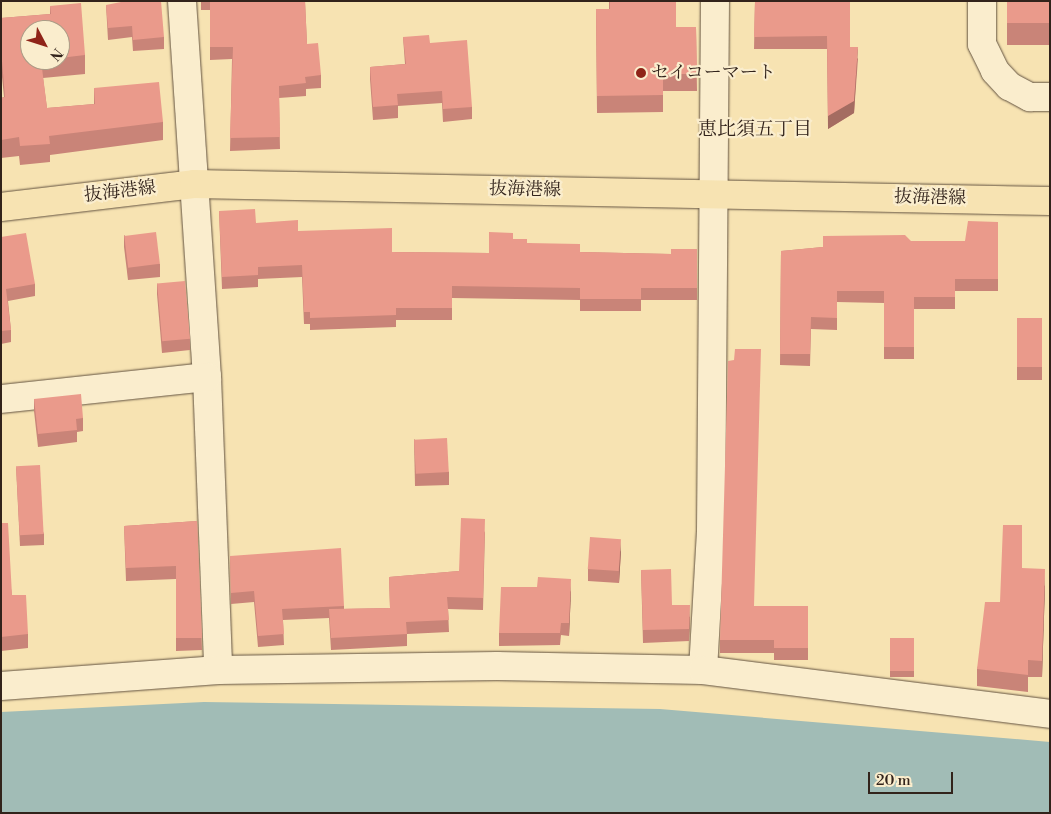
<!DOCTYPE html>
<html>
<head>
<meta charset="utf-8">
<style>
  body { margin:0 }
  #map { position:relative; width:1051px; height:814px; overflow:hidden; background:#f7e3b2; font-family:"Libre Bodoni","Noto Serif JP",serif }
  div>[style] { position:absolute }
  .water>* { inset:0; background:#a1bcb6 }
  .roads { filter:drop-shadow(0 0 1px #635341) drop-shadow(0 0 1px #635341) }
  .minor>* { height:28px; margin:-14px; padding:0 14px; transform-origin:14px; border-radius:14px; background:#faedcd }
  .major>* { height:28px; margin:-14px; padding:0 14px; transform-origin:14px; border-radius:14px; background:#f7e3b2 }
  .wall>* { inset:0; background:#c98478; transform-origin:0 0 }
  .shaded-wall>* { inset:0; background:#a46c61 }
  .building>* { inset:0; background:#ea9a8b; transform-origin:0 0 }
  .dots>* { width:14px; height:14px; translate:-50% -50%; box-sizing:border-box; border:2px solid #faedcd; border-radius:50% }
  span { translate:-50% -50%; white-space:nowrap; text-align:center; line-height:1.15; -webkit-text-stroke:4.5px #faedcd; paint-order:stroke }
  .poi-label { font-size:18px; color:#32231b }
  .left { translate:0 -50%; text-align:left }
  .street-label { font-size:18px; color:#32231b }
  .neighbourhood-label { font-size:19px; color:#32231b }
  .frame { position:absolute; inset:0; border:2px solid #32231b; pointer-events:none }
  .north { position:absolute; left:20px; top:20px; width:50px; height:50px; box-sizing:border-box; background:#faedcd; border:1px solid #aa9c86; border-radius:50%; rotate:130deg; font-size:14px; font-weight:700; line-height:20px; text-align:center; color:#32231b }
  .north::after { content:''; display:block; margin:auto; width:18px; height:22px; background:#8f2418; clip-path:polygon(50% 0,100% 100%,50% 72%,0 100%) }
  .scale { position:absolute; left:868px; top:772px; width:85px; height:22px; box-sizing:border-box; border:2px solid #32231b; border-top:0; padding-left:6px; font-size:15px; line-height:18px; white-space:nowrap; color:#32231b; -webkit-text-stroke:4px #faedcd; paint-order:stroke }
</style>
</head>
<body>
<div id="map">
  <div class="water">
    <div style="clip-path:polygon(204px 702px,660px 709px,1050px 742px,1050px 813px,1px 813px,1px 712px)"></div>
  </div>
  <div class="roads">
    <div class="minor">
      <div style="left:182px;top:1px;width:377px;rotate:86.2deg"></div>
      <div style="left:207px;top:377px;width:293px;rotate:87.8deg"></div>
      <div style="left:982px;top:1px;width:43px;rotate:90deg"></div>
      <div style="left:982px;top:44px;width:30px;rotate:64deg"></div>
      <div style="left:995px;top:71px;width:21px;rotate:47deg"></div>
      <div style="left:1009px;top:86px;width:24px;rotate:28deg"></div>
      <div style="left:1030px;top:97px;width:20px"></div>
      <div style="left:1px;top:399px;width:207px;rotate:-6.1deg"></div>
      <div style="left:703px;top:670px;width:138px;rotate:-86.7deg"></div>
      <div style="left:711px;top:532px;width:531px;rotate:-89.57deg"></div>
      <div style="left:1px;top:686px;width:218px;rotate:-4.2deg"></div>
      <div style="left:218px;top:670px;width:279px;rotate:-0.8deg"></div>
      <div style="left:497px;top:666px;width:206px;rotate:1.1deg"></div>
      <div style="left:703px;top:670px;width:350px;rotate:7.2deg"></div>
    </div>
    <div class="major">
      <div style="left:1px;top:207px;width:194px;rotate:-6.8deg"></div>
      <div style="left:194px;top:184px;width:856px;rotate:1.14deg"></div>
    </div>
  </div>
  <div class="wall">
    <div style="clip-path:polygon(201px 1px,305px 1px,307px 44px,321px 75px,321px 88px,306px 89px,306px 96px,279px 98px,280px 149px,230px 151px,232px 59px,210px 60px,210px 10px,201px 10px)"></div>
    <div style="clip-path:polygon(609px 1px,676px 1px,676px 27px,696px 27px,697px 91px,663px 91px,663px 112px,597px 113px,596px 9px,609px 9px)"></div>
    <div style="clip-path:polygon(755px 1px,850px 47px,858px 59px,854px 113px,828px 129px,827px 49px,754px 49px)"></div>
    <div style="left:1007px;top:1px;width:43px;height:44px"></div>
    <div style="clip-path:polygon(106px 5px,164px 37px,164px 49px,133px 51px,132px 37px,108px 40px)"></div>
    <div style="clip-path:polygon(evenodd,50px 6px,85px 55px,85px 74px,43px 78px,47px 108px,94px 104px,94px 88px,163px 122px,163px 140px,50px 155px,50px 162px,20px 165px,19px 156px,1px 158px,1px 98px,4px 97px,1px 67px,1px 18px,50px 14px,50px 6px,60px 30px,60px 60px,30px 60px,60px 30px)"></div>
    <div style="clip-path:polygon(403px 37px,430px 43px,472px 107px,472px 119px,443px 122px,442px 103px,398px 106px,398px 118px,373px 120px,370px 79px,370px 67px,405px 64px)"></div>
    <div style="clip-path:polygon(219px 211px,256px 223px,298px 231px,392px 252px,489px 253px,513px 239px,527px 243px,580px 252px,671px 254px,697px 249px,697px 300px,641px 300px,641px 311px,580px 311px,580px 300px,452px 298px,452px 320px,396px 320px,396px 327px,310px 330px,310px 324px,304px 324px,302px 277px,258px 279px,258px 287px,222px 289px)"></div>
    <div style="clip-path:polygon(998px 222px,998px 291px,955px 291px,955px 309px,914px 309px,914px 359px,884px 359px,884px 303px,837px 302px,837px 330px,811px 329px,810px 366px,780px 365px,781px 251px,823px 247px,911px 241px,965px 241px)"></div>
    <div style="clip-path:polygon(124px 235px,160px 264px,160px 277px,128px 280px,124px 247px)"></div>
    <div style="clip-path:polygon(1px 237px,35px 284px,35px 296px,8px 301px,11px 330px,11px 342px,1px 344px)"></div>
    <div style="clip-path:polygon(157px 283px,190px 339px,190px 350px,162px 353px,157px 294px)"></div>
    <div style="left:1017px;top:318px;width:25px;height:62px"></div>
    <div style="clip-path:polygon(34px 399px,83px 418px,83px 431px,77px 432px,77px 442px,38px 447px,34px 411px)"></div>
    <div style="clip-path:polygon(414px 439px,449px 472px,449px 485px,415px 486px)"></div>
    <div style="clip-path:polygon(16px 466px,44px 534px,44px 545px,20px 546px)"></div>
    <div style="clip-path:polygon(197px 521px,202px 650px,176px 651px,176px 579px,126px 581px,124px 526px)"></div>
    <div style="clip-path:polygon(1px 523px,12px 595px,28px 634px,28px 648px,1px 651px)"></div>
    <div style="clip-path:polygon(485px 531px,483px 610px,448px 609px,449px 632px,407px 634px,407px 646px,331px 650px,329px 618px,283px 620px,284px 645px,258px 647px,254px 602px,231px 604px,230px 556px,344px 606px,344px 609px,390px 608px,389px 577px,459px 571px)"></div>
    <div style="clip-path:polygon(621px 551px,619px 583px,588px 581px,588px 569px)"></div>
    <div style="clip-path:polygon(1022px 568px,1045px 586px,1042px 677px,1028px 677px,1028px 692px,977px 686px,977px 669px,1000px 602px)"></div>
    <div style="clip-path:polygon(641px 570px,672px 605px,690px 617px,689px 641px,643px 643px)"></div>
    <div style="clip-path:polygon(571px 591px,569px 636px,561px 635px,560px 645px,499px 646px,499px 633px)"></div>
    <div style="clip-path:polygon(754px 606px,808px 606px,808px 660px,774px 660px,774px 653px,720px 653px,720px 640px)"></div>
    <div style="left:890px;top:638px;width:24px;height:39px"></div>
  </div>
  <div class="shaded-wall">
    <div style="clip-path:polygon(858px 47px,854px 113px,828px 129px,828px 116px)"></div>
    <div style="clip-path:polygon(621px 539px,621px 551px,619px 583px,619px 571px)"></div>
    <div style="clip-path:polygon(1045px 569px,1045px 586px,1042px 677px,1042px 661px)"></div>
    <div style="clip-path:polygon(571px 579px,571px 591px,569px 636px,569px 623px)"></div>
    <div style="clip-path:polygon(690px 605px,690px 617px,689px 641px,689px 629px)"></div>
  </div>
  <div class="building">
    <div style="clip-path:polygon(126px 1px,161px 1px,164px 37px,133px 40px,132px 26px,108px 28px,106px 5px)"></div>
    <div style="clip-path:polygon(210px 1px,305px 1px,307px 44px,318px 43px,321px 75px,305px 77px,306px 83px,279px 86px,280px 137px,230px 138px,233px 47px,210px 47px)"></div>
    <div style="clip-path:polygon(610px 1px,676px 1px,676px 27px,696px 27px,697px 74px,663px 74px,663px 95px,597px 96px,596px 9px,610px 9px)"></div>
    <div style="clip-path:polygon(755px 1px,850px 1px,850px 47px,858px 47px,854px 101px,828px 116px,827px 36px,754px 37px)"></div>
    <div style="left:1007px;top:1px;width:43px;height:22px"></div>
    <div style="clip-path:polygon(81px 3px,85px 55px,60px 58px,60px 30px,30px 30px,30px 60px,41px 60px,47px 108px,95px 104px,94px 88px,159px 82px,163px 122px,49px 136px,50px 144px,20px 146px,19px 137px,1px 140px,1px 98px,5px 97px,1px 49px,1px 18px,51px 14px,50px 6px)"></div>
    <div style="clip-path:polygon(429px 35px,430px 43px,467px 40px,472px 107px,443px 109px,442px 91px,397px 94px,398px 105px,373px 107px,370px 67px,406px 64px,403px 37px)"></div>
    <div style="clip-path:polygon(255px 209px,256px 223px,298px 220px,298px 231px,392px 228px,392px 252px,489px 253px,489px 232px,513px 233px,513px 239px,527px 239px,527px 243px,580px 244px,580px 252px,671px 254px,671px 249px,697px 249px,697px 288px,641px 288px,641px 299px,580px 299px,580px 288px,452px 286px,452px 308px,396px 308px,396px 315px,310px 318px,310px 312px,304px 312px,302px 265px,258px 267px,258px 275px,222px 277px,219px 211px)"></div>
    <div style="clip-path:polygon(968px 221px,998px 222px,998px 279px,955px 279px,955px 297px,914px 297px,914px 347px,884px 347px,884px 291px,837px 291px,837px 318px,811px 317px,810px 354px,780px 354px,781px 251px,823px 247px,823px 236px,905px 235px,911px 241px,965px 241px)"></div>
    <div style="left:156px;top:232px;width:32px;height:32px;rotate:83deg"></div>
    <div style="clip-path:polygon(26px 233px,35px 284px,6px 289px,11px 330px,1px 331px,1px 237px)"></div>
    <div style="left:185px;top:281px;width:58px;height:28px;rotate:85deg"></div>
    <div style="left:1017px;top:318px;width:25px;height:49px"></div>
    <div style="clip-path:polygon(735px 349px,761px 349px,754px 606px,808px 606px,808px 648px,774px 648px,774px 640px,720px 640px,728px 361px,734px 360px)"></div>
    <div style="clip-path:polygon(81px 394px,83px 418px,76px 419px,77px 430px,38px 434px,34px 399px)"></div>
    <div style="left:447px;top:438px;width:34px;height:33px;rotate:87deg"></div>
    <div style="left:40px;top:465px;width:69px;height:24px;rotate:87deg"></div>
    <div style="clip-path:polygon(461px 518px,485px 519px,483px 598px,447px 597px,449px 620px,406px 622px,407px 634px,331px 638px,329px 609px,390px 608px,389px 577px,459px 571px)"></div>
    <div style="clip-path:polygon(197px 521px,202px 638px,176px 638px,176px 566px,126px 568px,124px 526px)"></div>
    <div style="clip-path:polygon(1px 523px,8px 523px,12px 595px,26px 595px,28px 634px,1px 637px)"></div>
    <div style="clip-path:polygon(1003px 525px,1022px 525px,1022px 568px,1045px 569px,1042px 661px,1028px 660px,1028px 675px,977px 669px,985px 602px,1000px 602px)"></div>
    <div style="left:590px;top:537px;width:31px;height:32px;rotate:4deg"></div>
    <div style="clip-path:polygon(341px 548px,344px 606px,282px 609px,284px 634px,258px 636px,254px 591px,231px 593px,230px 556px)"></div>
    <div style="clip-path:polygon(671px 569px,672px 605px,690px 605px,689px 629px,643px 630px,641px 570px)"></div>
    <div style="clip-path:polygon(538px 577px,571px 579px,569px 623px,561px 623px,560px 633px,499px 633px,501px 587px,537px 587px)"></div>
    <div style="left:890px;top:638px;width:24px;height:33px"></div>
  </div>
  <div class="dots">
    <div style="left:641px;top:73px;background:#8f2418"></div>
  </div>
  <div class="poi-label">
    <span class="left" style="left:651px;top:73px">セイコーマート</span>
  </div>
  <div class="street-label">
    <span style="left:525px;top:190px;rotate:1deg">抜海港線</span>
    <span style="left:120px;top:192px;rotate:-7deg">抜海港線</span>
    <span style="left:930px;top:198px;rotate:1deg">抜海港線</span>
  </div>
  <div class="neighbourhood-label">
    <span style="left:755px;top:130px">恵比須五丁目</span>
  </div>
  <div class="frame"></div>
  <div class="north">N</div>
  <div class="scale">20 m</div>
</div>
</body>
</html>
